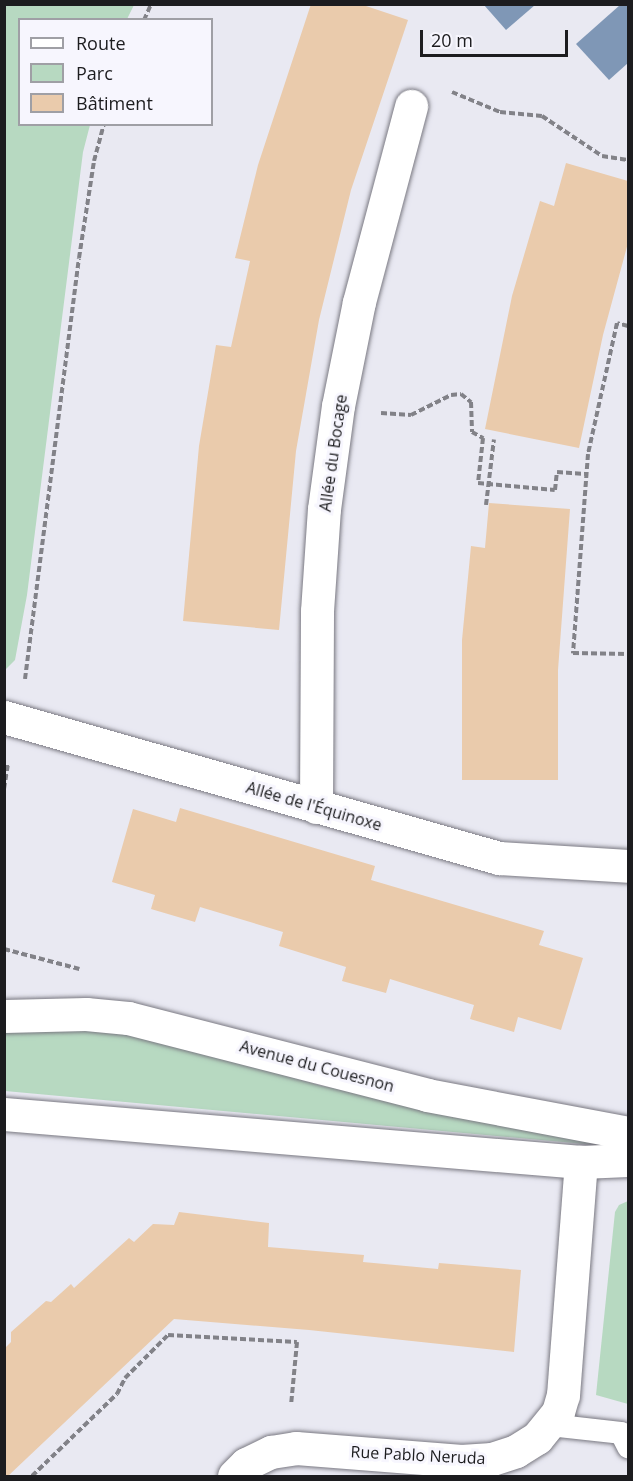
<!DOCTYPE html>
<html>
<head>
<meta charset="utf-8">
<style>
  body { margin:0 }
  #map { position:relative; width:633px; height:1481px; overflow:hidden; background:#e9e9f2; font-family:"Open Sans",sans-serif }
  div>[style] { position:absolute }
  .green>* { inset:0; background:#b7d9c1 }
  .water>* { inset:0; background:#7f97b6 }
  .building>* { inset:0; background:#eacbac }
  .path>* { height:4px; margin-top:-2px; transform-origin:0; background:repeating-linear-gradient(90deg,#828288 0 6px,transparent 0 9px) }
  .roads { filter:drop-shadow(0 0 2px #7a7982) drop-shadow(0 0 2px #7a7982) }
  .lane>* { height:22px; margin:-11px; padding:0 11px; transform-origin:11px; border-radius:11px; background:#fff }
  .street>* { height:33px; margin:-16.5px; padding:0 16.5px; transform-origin:16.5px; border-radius:16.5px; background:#fff }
  .secondary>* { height:33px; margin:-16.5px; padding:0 16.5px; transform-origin:16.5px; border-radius:16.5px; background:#fff }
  span { translate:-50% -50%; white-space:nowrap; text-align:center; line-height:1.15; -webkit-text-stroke:6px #f7f6fe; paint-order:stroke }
  .street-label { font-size:16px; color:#1c1c1f }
  .frame { position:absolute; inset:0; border:6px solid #1c1c1f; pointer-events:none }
  .legend { position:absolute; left:18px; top:18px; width:195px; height:108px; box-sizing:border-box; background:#f7f6fe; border:2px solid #9f9fa5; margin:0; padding:8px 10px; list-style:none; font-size:18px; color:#1c1c1f }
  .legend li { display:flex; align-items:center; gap:12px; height:30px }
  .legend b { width:30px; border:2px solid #9f9fa5 }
  .scale { position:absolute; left:420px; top:30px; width:148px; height:27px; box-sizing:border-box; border:3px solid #1c1c1f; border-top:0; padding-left:8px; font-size:18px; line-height:21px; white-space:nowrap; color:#1c1c1f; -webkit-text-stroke:4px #f7f6fe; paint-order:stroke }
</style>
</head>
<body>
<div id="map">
  <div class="green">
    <div style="clip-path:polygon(5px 4px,134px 5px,127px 19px,20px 20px,20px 124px,90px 125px,83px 152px,27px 595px,15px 660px,5px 670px)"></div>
    <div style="clip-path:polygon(109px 1027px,184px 1046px,322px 1086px,628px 1141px,596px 1145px,5px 1091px,4px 1030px)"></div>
    <div style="clip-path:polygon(628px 1201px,628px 1404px,596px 1395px,615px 1212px,619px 1205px)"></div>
  </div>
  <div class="water">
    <div style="clip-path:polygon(484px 5px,535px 5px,506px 30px)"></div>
    <div style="clip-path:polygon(620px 5px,628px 5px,628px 63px,609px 80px,576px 44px)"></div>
  </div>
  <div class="building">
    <div style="clip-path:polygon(311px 4px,360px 4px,408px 20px,351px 190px,319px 320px,296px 451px,279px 630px,183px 621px,199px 446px,216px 345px,231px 347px,250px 261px,235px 258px,258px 165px)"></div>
    <div style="clip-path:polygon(566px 163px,628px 181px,628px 243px,603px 335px,579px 448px,485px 429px,512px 296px,540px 201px,554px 206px)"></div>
    <div style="clip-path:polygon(489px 503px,570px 509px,558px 670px,558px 780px,462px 780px,462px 640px,471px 546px,485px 548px)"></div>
    <div style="clip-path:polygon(180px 808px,375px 866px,371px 880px,544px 931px,539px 945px,583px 958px,561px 1030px,518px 1017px,514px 1032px,470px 1019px,474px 1005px,390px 979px,386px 993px,342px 981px,346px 967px,279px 946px,283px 932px,200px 907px,195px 922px,151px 909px,155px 895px,112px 882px,133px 809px,176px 822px)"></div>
    <div style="clip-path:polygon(179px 1212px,269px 1223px,268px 1247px,364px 1255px,363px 1262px,438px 1269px,439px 1263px,521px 1270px,514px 1352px,309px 1330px,174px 1319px,8px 1476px,4px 1476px,4px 1349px,11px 1342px,11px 1332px,46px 1301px,51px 1302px,71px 1284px,74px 1288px,129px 1238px,134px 1242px,153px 1224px,174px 1225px)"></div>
  </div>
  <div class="path">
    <div style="left:144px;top:20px;width:17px;rotate:-66deg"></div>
    <div style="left:452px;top:92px;width:52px;rotate:22.6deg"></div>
    <div style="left:500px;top:112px;width:42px;rotate:5.4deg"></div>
    <div style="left:542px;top:116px;width:72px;rotate:33.7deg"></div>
    <div style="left:602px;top:156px;width:26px;rotate:9deg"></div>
    <div style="left:628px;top:326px;width:11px;rotate:-165deg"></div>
    <div style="left:617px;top:323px;width:134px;rotate:102.5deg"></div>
    <div style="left:588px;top:454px;width:200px;rotate:94.3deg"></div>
    <div style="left:573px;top:653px;width:55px;rotate:1deg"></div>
    <div style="left:381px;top:413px;width:30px;rotate:4deg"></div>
    <div style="left:411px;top:415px;width:45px;rotate:-26.6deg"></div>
    <div style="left:451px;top:395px;width:10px;rotate:-6deg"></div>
    <div style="left:461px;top:394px;width:13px;rotate:39deg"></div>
    <div style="left:471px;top:402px;width:30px;rotate:88deg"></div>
    <div style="left:472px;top:432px;width:13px;rotate:29deg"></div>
    <div style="left:483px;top:438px;width:45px;rotate:96.3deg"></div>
    <div style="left:478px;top:483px;width:77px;rotate:5.2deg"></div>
    <div style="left:555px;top:490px;width:18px;rotate:-84deg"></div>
    <div style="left:557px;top:472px;width:28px;rotate:4deg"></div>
    <div style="left:486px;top:505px;width:66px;rotate:-83.1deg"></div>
    <div style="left:25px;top:679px;width:424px;rotate:-82.7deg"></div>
    <div style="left:79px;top:258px;width:98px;rotate:-81.2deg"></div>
    <div style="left:94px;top:161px;width:38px;rotate:-75deg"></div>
    <div style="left:4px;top:789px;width:26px;rotate:-81deg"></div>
    <div style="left:4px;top:949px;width:78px;rotate:14.9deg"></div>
    <div style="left:32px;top:1476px;width:118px;rotate:-44deg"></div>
    <div style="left:117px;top:1394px;width:18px;rotate:-63deg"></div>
    <div style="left:125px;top:1378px;width:61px;rotate:-45deg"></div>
    <div style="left:168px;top:1335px;width:129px;rotate:3.1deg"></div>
    <div style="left:297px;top:1342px;width:63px;rotate:95.4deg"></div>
  </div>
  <div class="roads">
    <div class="lane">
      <div style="left:550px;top:1425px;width:71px;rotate:6.4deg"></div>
      <div style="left:621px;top:1433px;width:16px;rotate:63deg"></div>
    </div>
    <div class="street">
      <div style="left:4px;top:717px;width:515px;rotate:15.9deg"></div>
      <div style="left:499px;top:858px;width:129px;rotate:3.5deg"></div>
      <div style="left:316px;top:807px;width:196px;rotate:-89.7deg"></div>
      <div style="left:317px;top:611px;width:102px;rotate:-86.1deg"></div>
      <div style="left:324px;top:509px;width:104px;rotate:-82.3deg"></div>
      <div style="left:338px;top:406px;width:106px;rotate:-78.6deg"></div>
      <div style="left:359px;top:302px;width:203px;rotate:-75.1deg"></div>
      <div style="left:234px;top:1476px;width:17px;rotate:-45deg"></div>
      <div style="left:246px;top:1464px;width:28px;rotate:-26deg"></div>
      <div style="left:271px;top:1452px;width:25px;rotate:-9deg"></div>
      <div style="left:296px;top:1448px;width:166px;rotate:4.5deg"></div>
      <div style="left:461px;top:1461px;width:31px;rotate:-4deg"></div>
      <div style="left:492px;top:1459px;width:25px;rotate:-18deg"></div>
      <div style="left:516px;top:1451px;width:25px;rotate:-32deg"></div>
      <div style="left:537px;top:1438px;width:33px;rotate:-51deg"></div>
      <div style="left:558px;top:1412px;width:18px;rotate:-74deg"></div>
      <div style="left:563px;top:1395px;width:234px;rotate:-85.6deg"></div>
    </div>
    <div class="secondary">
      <div style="left:4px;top:1016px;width:82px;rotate:-1.4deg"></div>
      <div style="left:86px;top:1014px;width:42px;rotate:5.4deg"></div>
      <div style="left:128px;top:1018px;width:309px;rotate:14.4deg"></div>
      <div style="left:427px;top:1095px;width:205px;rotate:10.7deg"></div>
      <div style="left:4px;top:1114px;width:579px;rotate:4.76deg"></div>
      <div style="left:581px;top:1162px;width:47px;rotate:-2.4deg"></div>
    </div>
  </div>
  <div class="street-label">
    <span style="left:333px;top:453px;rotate:-82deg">Allée du Bocage</span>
    <span style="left:314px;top:806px;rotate:16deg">Allée de l'Équinoxe</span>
    <span style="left:317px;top:1066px;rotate:15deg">Avenue du Couesnon</span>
    <span style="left:418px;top:1455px;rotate:3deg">Rue Pablo Neruda</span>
  </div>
  <div class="frame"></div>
  <ul class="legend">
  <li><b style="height:8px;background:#fff"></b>Route</li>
  <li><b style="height:16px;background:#b7d9c1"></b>Parc</li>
  <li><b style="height:16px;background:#eacbac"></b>Bâtiment</li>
  </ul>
  <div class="scale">20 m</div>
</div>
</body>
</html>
